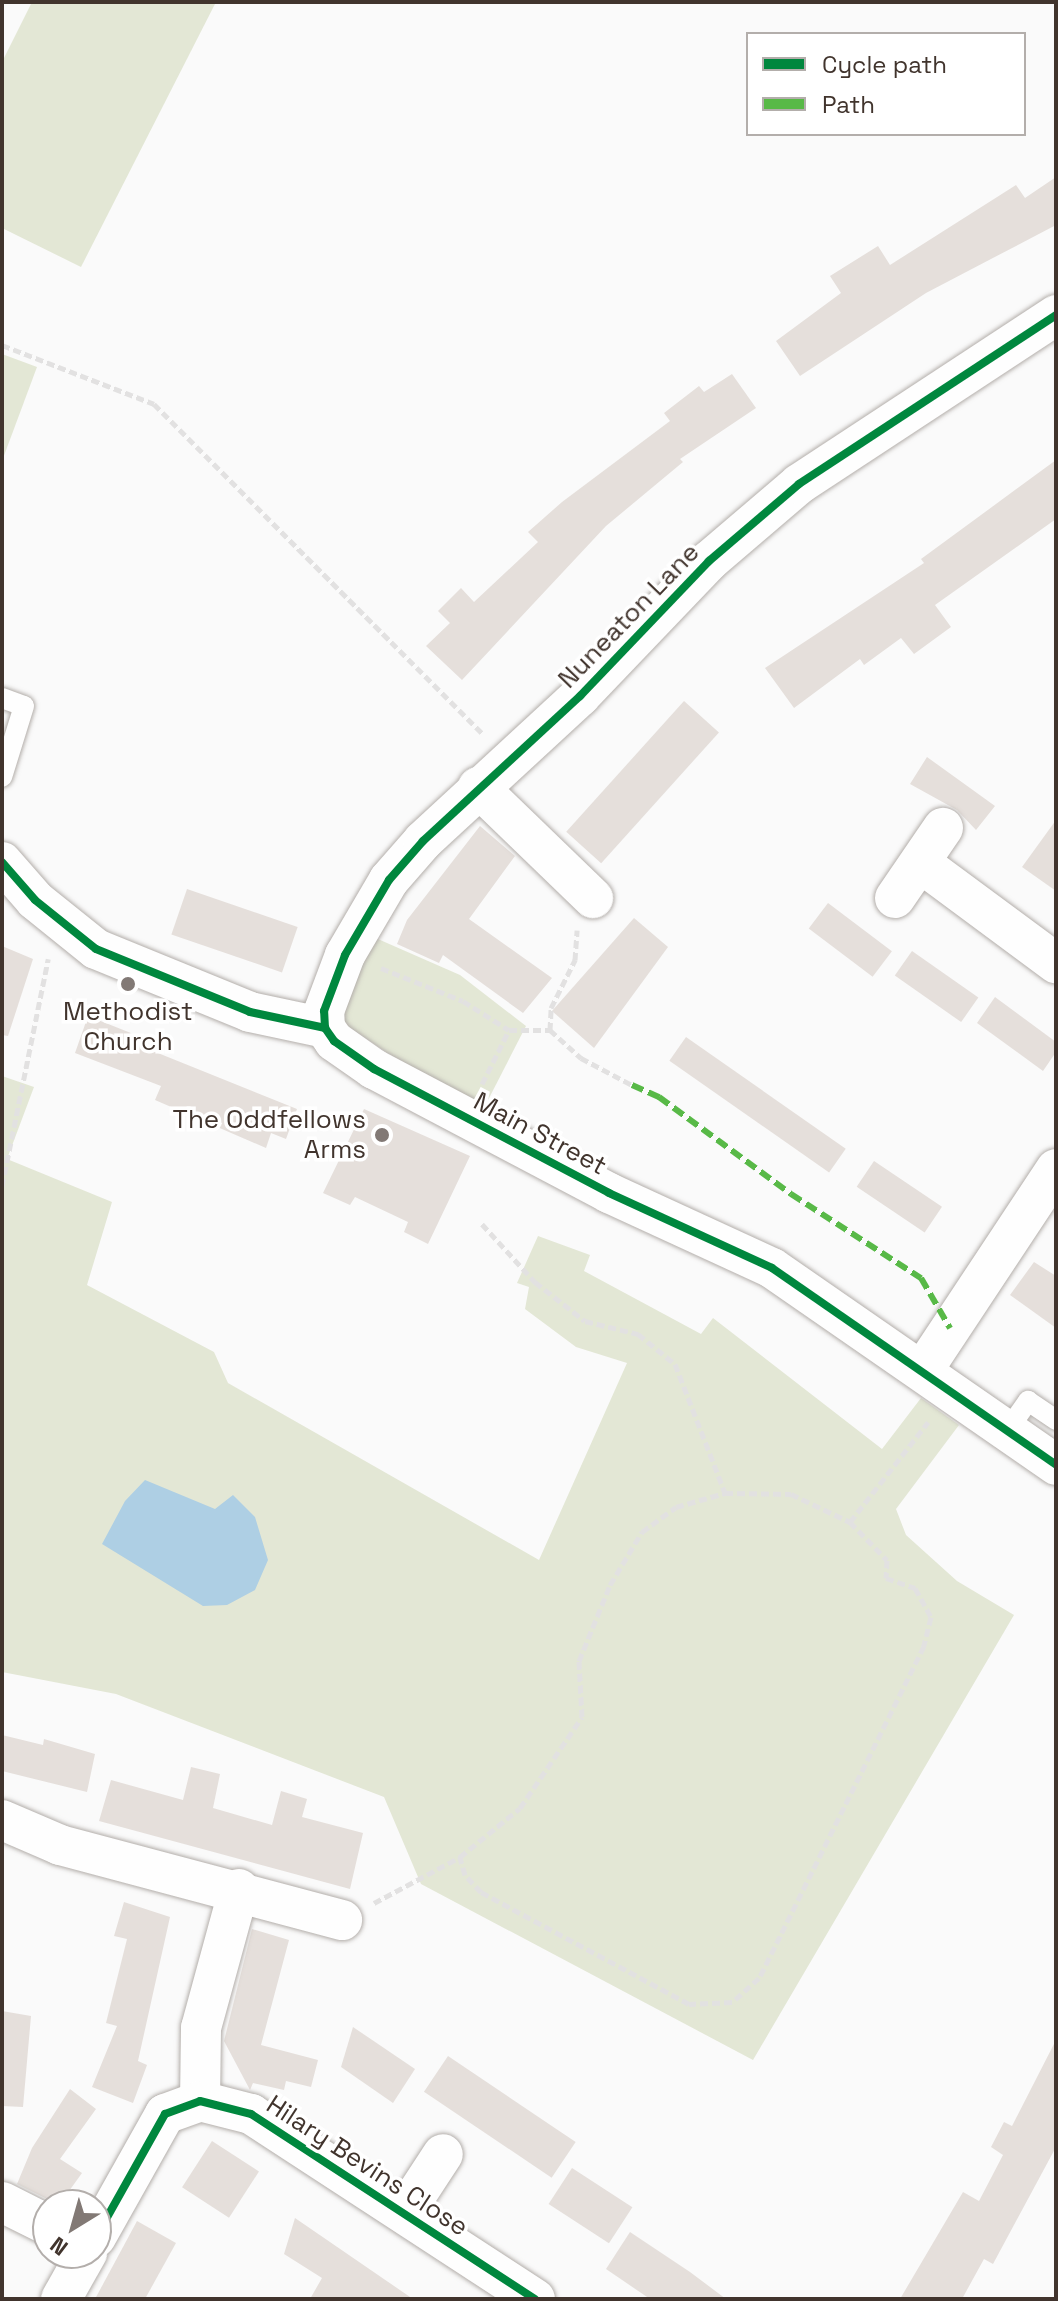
<!DOCTYPE html>
<html>
<head>
<meta charset="utf-8">
<style>
  body { margin:0 }
  #map { position:relative; width:1058px; height:2301px; overflow:hidden; background:#fafafa; font-family:"Space Grotesk",sans-serif }
  div>[style] { position:absolute }
  .green>* { inset:0; background:#e3e7d5 }
  .water>* { inset:0; background:#aecfe4 }
  .building>* { inset:0; background:#e5dfdb; transform-origin:0 0 }
  .path>* { height:5px; margin-top:-2.5px; transform-origin:0; background:repeating-linear-gradient(90deg,#e2e1e1 0 8px,transparent 0 12px) }
  .roads { filter:drop-shadow(0 0 2px #b3aeaa) drop-shadow(0 0 2px #b3aeaa) }
  .lane>* { height:20px; margin:-10px; padding:0 10px; transform-origin:10px; border-radius:10px; background:#fefefe }
  .street>* { height:40px; margin:-20px; padding:0 20px; transform-origin:20px; border-radius:20px; background:#fefefe }
  .quiet>* { height:6px; margin-top:-3px; transform-origin:0; background:repeating-linear-gradient(90deg,#58b947 0 12px,transparent 0 18px) }
  .cycleway>* { height:8px; margin:-4px; padding:0 4px; transform-origin:4px; border-radius:4px; background:#00873e }
  .dots>* { width:22px; height:22px; translate:-50% -50%; box-sizing:border-box; border:4px solid #fff; border-radius:50% }
  span { translate:-50% -50%; white-space:nowrap; text-align:center; line-height:1.15; -webkit-text-stroke:7px #fff; paint-order:stroke }
  .street-label { font-size:26px; color:#41342d }
  .poi-label { font-size:26px; color:#41342d }
  .right { translate:-100% -50%; text-align:right }
  .frame { position:absolute; inset:0; border:4px solid #41342d; pointer-events:none }
  .legend { position:absolute; left:746px; top:32px; width:280px; height:104px; box-sizing:border-box; background:#fff; border:2px solid #b3aeab; margin:0; padding:10px 14px; list-style:none; font-size:24px; color:#41342d }
  .legend li { display:flex; align-items:center; gap:16px; height:40px }
  .legend b { width:40px; border:2px solid #b3aeab }
  .north { position:absolute; left:32px; top:2189px; width:80px; height:80px; box-sizing:border-box; background:#fff; border:2px solid #b3aeab; border-radius:50%; rotate:217deg; font-size:22px; font-weight:700; line-height:32px; text-align:center; color:#41342d }
  .north::after { content:''; display:block; margin:auto; width:28px; height:36px; background:#827975; clip-path:polygon(50% 0,100% 100%,50% 72%,0 100%) }
</style>
</head>
<body>
<div id="map">
  <div class="green">
    <div style="clip-path:polygon(32px 2px,216px 2px,81px 267px,2px 228px,2px 62px)"></div>
    <div style="clip-path:polygon(2px 354px,37px 367px,2px 461px)"></div>
    <div style="clip-path:polygon(371px 936px,460px 975px,526px 1026px,485px 1106px,419px 1074px,343px 1023px,341px 1009px)"></div>
    <div style="clip-path:polygon(2px 1076px,34px 1087px,7px 1159px,112px 1202px,87px 1285px,214px 1352px,228px 1383px,539px 1560px,627px 1363px,576px 1347px,525px 1309px,529px 1287px,517px 1283px,538px 1236px,590px 1255px,584px 1271px,701px 1334px,713px 1318px,882px 1449px,921px 1398px,959px 1425px,896px 1509px,906px 1535px,957px 1581px,1014px 1615px,753px 2060px,421px 1884px,384px 1797px,116px 1694px,2px 1672px)"></div>
  </div>
  <div class="water">
    <div style="clip-path:polygon(145px 1480px,215px 1509px,233px 1495px,255px 1517px,268px 1560px,255px 1590px,227px 1605px,203px 1606px,102px 1544px,125px 1501px)"></div>
  </div>
  <div class="building">
    <div style="clip-path:polygon(1056px 177px,1056px 225px,926px 293px,800px 376px,776px 341px,841px 293px,830px 276px,878px 246px,890px 265px,1016px 185px,1025px 198px)"></div>
    <div style="clip-path:polygon(732px 374px,756px 408px,680px 459px,683px 462px,606px 526px,462px 680px,426px 646px,450px 623px,438px 611px,461px 588px,474px 602px,538px 542px,528px 532px,562px 502px,670px 421px,664px 413px,699px 386px,704px 392px)"></div>
    <div style="clip-path:polygon(1056px 460px,1056px 519px,935px 605px,951px 627px,914px 654px,901px 638px,864px 665px,860px 659px,794px 708px,765px 668px,924px 563px,921px 559px)"></div>
    <div style="left:684px;top:701px;width:47px;height:176px;rotate:42deg"></div>
    <div style="clip-path:polygon(927px 757px,995px 806px,976px 830px,957px 810px,910px 784px)"></div>
    <div style="clip-path:polygon(1056px 820px,1056px 891px,1022px 867px)"></div>
    <div style="clip-path:polygon(480px 826px,515px 856px,469px 919px,552px 978px,523px 1013px,443px 955px,439px 963px,397px 944px,407px 920px)"></div>
    <div style="left:187px;top:889px;width:117px;height:48px;rotate:19deg"></div>
    <div style="left:828px;top:903px;width:80px;height:32px;rotate:37deg"></div>
    <div style="clip-path:polygon(634px 918px,668px 947px,594px 1048px,552px 1011px)"></div>
    <div style="clip-path:polygon(2px 946px,33px 959px,8px 1036px,2px 1035px)"></div>
    <div style="left:912px;top:951px;width:81px;height:30px;rotate:35deg"></div>
    <div style="clip-path:polygon(995px 997px,1056px 1042px,1056px 1052px,1043px 1071px,977px 1023px)"></div>
    <div style="clip-path:polygon(88px 1016px,146px 1039px,143px 1047px,297px 1109px,286px 1139px,271px 1133px,266px 1148px,155px 1100px,161px 1086px,75px 1053px)"></div>
    <div style="left:686px;top:1037px;width:195px;height:29px;rotate:35deg"></div>
    <div style="clip-path:polygon(364px 1109px,470px 1156px,428px 1244px,404px 1232px,408px 1222px,355px 1197px,350px 1205px,323px 1193px)"></div>
    <div style="left:874px;top:1161px;width:82px;height:31px;rotate:34deg"></div>
    <div style="clip-path:polygon(1034px 1262px,1056px 1276px,1056px 1328px,1010px 1295px)"></div>
    <div style="clip-path:polygon(2px 1735px,43px 1745px,44px 1739px,95px 1754px,87px 1792px,2px 1771px)"></div>
    <div style="clip-path:polygon(191px 1767px,220px 1774px,213px 1808px,272px 1825px,281px 1791px,307px 1799px,302px 1817px,363px 1833px,350px 1889px,99px 1821px,111px 1780px,183px 1800px)"></div>
    <div style="clip-path:polygon(124px 1902px,170px 1917px,138px 2061px,147px 2065px,133px 2103px,92px 2087px,117px 2026px,106px 2023px,127px 1939px,114px 1936px)"></div>
    <div style="clip-path:polygon(252px 1929px,289px 1940px,261px 2045px,318px 2060px,311px 2087px,286px 2081px,284px 2090px,253px 2083px,250px 2090px,224px 2041px)"></div>
    <div style="clip-path:polygon(2px 2011px,31px 2016px,23px 2107px,2px 2106px)"></div>
    <div style="clip-path:polygon(353px 2027px,415px 2069px,393px 2103px,341px 2067px)"></div>
    <div style="clip-path:polygon(1056px 2040px,1056px 2147px,993px 2264px,984px 2259px,962px 2299px,900px 2299px,963px 2192px,979px 2201px,1003px 2155px,991px 2147px,1004px 2122px,1012px 2126px)"></div>
    <div style="left:448px;top:2056px;width:154px;height:43px;rotate:34deg"></div>
    <div style="clip-path:polygon(70px 2089px,96px 2109px,60px 2159px,82px 2173px,59px 2205px,17px 2184px,32px 2148px)"></div>
    <div style="left:212px;top:2141px;width:56px;height:55px;rotate:33deg"></div>
    <div style="left:572px;top:2168px;width:72px;height:43px;rotate:33deg"></div>
    <div style="clip-path:polygon(295px 2218px,413px 2299px,310px 2299px,322px 2278px,284px 2254px)"></div>
    <div style="clip-path:polygon(137px 2221px,176px 2243px,145px 2299px,95px 2299px)"></div>
    <div style="clip-path:polygon(630px 2232px,690px 2272px,726px 2299px,650px 2299px,606px 2269px)"></div>
  </div>
  <div class="path">
    <div style="left:2px;top:345px;width:163px;rotate:21.2deg"></div>
    <div style="left:154px;top:404px;width:467px;rotate:45.1deg"></div>
    <div style="left:381px;top:968px;width:88px;rotate:21.9deg"></div>
    <div style="left:463px;top:1001px;width:54px;rotate:32.2deg"></div>
    <div style="left:509px;top:1030px;width:41px"></div>
    <div style="left:550px;top:1030px;width:22px;rotate:-87deg"></div>
    <div style="left:551px;top:1008px;width:54px;rotate:-63.4deg"></div>
    <div style="left:575px;top:960px;width:30px;rotate:-86deg"></div>
    <div style="left:550px;top:1030px;width:42px;rotate:42.1deg"></div>
    <div style="left:581px;top:1058px;width:58px;rotate:27.9deg"></div>
    <div style="left:482px;top:1084px;width:60px;rotate:-63.4deg"></div>
    <div style="left:2px;top:1186px;width:232px;rotate:-78.5deg"></div>
    <div style="left:482px;top:1224px;width:79px;rotate:47.6deg"></div>
    <div style="left:535px;top:1282px;width:63px;rotate:38deg"></div>
    <div style="left:585px;top:1321px;width:55px;rotate:13.8deg"></div>
    <div style="left:638px;top:1334px;width:48px;rotate:39deg"></div>
    <div style="left:675px;top:1364px;width:138px;rotate:68.8deg"></div>
    <div style="left:850px;top:1522px;width:127px;rotate:-52deg"></div>
    <div style="left:374px;top:1903px;width:98px;rotate:-28.1deg"></div>
    <div style="left:460px;top:1857px;width:77px;rotate:-39.2deg"></div>
    <div style="left:520px;top:1808px;width:110px;rotate:-55.7deg"></div>
    <div style="left:582px;top:1717px;width:56px;rotate:-93.1deg"></div>
    <div style="left:579px;top:1661px;width:82px;rotate:-67.8deg"></div>
    <div style="left:610px;top:1585px;width:62px;rotate:-58.9deg"></div>
    <div style="left:642px;top:1532px;width:42px;rotate:-36.3deg"></div>
    <div style="left:676px;top:1507px;width:51px;rotate:-15.9deg"></div>
    <div style="left:725px;top:1493px;width:66px;rotate:0.9deg"></div>
    <div style="left:791px;top:1494px;width:65px;rotate:25.4deg"></div>
    <div style="left:850px;top:1522px;width:53px;rotate:45.8deg"></div>
    <div style="left:887px;top:1560px;width:18px;rotate:93deg"></div>
    <div style="left:886px;top:1578px;width:31px;rotate:19deg"></div>
    <div style="left:915px;top:1588px;width:33px;rotate:61deg"></div>
    <div style="left:931px;top:1617px;width:30px;rotate:104deg"></div>
    <div style="left:924px;top:1646px;width:371px;rotate:116.4deg"></div>
    <div style="left:759px;top:1978px;width:36px;rotate:138deg"></div>
    <div style="left:732px;top:2002px;width:43px;rotate:177.3deg"></div>
    <div style="left:689px;top:2004px;width:236px;rotate:-151.7deg"></div>
    <div style="left:481px;top:1892px;width:23px;rotate:-133deg"></div>
    <div style="left:465px;top:1875px;width:19px;rotate:-106deg"></div>
  </div>
  <div class="roads">
    <div class="lane">
      <div style="left:2px;top:698px;width:23px;rotate:20deg"></div>
      <div style="left:24px;top:706px;width:74px;rotate:107.2deg"></div>
      <div style="left:1007px;top:1431px;width:37px;rotate:-55deg"></div>
      <div style="left:1028px;top:1401px;width:34px;rotate:34deg"></div>
    </div>
    <div class="street">
      <div style="left:478px;top:787px;width:160px;rotate:44deg"></div>
      <div style="left:2px;top:862px;width:50px;rotate:49deg"></div>
      <div style="left:35px;top:900px;width:78px;rotate:38.8deg"></div>
      <div style="left:96px;top:949px;width:166px;rotate:22.2deg"></div>
      <div style="left:250px;top:1012px;width:77px;rotate:12deg"></div>
      <div style="left:325px;top:1028px;width:16px;rotate:55deg"></div>
      <div style="left:334px;top:1041px;width:49px;rotate:35deg"></div>
      <div style="left:374px;top:1069px;width:266px;rotate:27.8deg"></div>
      <div style="left:609px;top:1193px;width:179px;rotate:24.7deg"></div>
      <div style="left:772px;top:1268px;width:346px;rotate:34.7deg"></div>
      <div style="left:922px;top:864px;width:167px;rotate:36.5deg"></div>
      <div style="left:895px;top:898px;width:85px;rotate:-55.6deg"></div>
      <div style="left:325px;top:1028px;width:17px;rotate:-93deg"></div>
      <div style="left:324px;top:1011px;width:60px;rotate:-69.4deg"></div>
      <div style="left:345px;top:955px;width:87px;rotate:-59.6deg"></div>
      <div style="left:389px;top:880px;width:52px;rotate:-48.9deg"></div>
      <div style="left:423px;top:841px;width:214px;rotate:-42.7deg"></div>
      <div style="left:580px;top:696px;width:187px;rotate:-46.3deg"></div>
      <div style="left:709px;top:561px;width:118px;rotate:-40.5deg"></div>
      <div style="left:799px;top:484px;width:308px;rotate:-33.3deg"></div>
      <div style="left:923px;top:1370px;width:241px;rotate:-56.5deg"></div>
      <div style="left:2px;top:1820px;width:63px;rotate:23.3deg"></div>
      <div style="left:60px;top:1845px;width:292px;rotate:14.9deg"></div>
      <div style="left:200px;top:2101px;width:73px;rotate:-89.2deg"></div>
      <div style="left:201px;top:2028px;width:144px;rotate:-74.7deg"></div>
      <div style="left:2px;top:2202px;width:51px;rotate:26.6deg"></div>
      <div style="left:405px;top:2212px;width:69px;rotate:-56.8deg"></div>
      <div style="left:96px;top:2237px;width:141px;rotate:-60.7deg"></div>
      <div style="left:165px;top:2114px;width:37px;rotate:-20deg"></div>
      <div style="left:200px;top:2101px;width:53px;rotate:14.3deg"></div>
      <div style="left:251px;top:2114px;width:339px;rotate:33.1deg"></div>
      <div style="left:61px;top:2299px;width:53px;rotate:-60.5deg"></div>
    </div>
  </div>
  <div class="quiet">
    <div style="left:632px;top:1085px;width:30px;rotate:24deg"></div>
    <div style="left:659px;top:1097px;width:164px;rotate:36.3deg"></div>
    <div style="left:791px;top:1194px;width:155px;rotate:32.9deg"></div>
    <div style="left:921px;top:1278px;width:58px;rotate:59.9deg"></div>
  </div>
  <div class="cycleway">
    <div style="left:2px;top:862px;width:50px;rotate:49deg"></div>
    <div style="left:35px;top:900px;width:78px;rotate:38.8deg"></div>
    <div style="left:96px;top:949px;width:166px;rotate:22.2deg"></div>
    <div style="left:250px;top:1012px;width:77px;rotate:12deg"></div>
    <div style="left:325px;top:1028px;width:16px;rotate:55deg"></div>
    <div style="left:334px;top:1041px;width:49px;rotate:35deg"></div>
    <div style="left:374px;top:1069px;width:266px;rotate:27.8deg"></div>
    <div style="left:609px;top:1193px;width:179px;rotate:24.7deg"></div>
    <div style="left:772px;top:1268px;width:346px;rotate:34.7deg"></div>
    <div style="left:325px;top:1028px;width:17px;rotate:-93deg"></div>
    <div style="left:324px;top:1011px;width:60px;rotate:-69.4deg"></div>
    <div style="left:345px;top:955px;width:87px;rotate:-59.6deg"></div>
    <div style="left:389px;top:880px;width:52px;rotate:-48.9deg"></div>
    <div style="left:423px;top:841px;width:214px;rotate:-42.7deg"></div>
    <div style="left:580px;top:696px;width:187px;rotate:-46.3deg"></div>
    <div style="left:709px;top:561px;width:118px;rotate:-40.5deg"></div>
    <div style="left:799px;top:484px;width:308px;rotate:-33.3deg"></div>
    <div style="left:96px;top:2237px;width:141px;rotate:-60.7deg"></div>
    <div style="left:165px;top:2114px;width:37px;rotate:-20deg"></div>
    <div style="left:200px;top:2101px;width:53px;rotate:14.3deg"></div>
    <div style="left:251px;top:2114px;width:339px;rotate:33.1deg"></div>
  </div>
  <div class="dots">
    <div style="left:128px;top:984px;background:#827975"></div>
    <div style="left:382px;top:1135px;background:#827975"></div>
  </div>
  <div class="street-label">
    <span style="left:629px;top:616px;rotate:-46deg">Nuneaton Lane</span>
    <span style="left:540px;top:1134px;rotate:28deg">Main Street</span>
    <span style="left:367px;top:2166px;rotate:33deg">Hilary Bevins Close</span>
  </div>
  <div class="poi-label">
    <span style="left:128px;top:1027px">Methodist<br>Church</span>
    <span class="right" style="left:366px;top:1135px">The Oddfellows<br>Arms</span>
  </div>
  <div class="frame"></div>
  <ul class="legend">
  <li><b style="height:10px;background:#00873e"></b>Cycle path</li>
  <li><b style="height:10px;background:#58b947"></b>Path</li>
  </ul>
  <div class="north">N</div>
</div>
</body>
</html>
